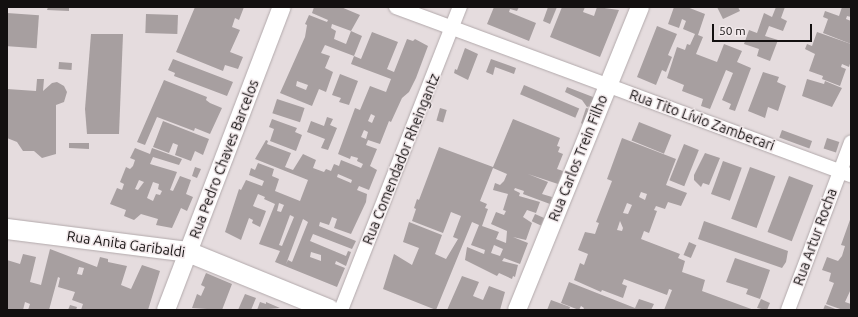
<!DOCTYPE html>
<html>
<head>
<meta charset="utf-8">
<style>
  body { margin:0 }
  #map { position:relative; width:858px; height:317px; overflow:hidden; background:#e5dcde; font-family:Ubuntu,sans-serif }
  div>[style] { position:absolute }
  .building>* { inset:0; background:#a79fa0; transform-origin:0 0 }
  .roads { filter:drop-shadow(0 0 1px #b2a9ab) drop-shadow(0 0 1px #b2a9ab) }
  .minor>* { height:14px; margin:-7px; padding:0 7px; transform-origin:7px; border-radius:7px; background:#fff }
  .tertiary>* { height:18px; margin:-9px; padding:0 9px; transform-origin:9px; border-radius:9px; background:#fff }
  .secondary>* { height:20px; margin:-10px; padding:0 10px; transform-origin:10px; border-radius:10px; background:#fff }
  span { translate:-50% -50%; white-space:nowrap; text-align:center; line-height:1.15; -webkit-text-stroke:3px #f2e9eb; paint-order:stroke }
  .street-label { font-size:14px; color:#131010 }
  .frame { position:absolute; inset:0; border:8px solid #131010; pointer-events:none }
  .scale { position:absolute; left:712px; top:24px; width:100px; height:18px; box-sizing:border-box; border:2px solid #131010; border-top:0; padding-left:5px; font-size:12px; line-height:14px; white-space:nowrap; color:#131010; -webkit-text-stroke:3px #f2e9eb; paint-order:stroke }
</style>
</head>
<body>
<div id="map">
  <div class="building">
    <div style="clip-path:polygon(48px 7px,69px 7px,69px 11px,47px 10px)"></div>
    <div style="clip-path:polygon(195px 7px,244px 7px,239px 20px,235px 18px,232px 27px,240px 30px,230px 52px,243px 57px,238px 69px,225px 65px,223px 71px,176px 52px)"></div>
    <div style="clip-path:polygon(evenodd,314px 7px,341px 7px,360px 15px,351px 31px,332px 24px,331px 28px,336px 31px,334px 39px,346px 44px,351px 31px,362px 36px,354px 56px,361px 59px,372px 32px,398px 42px,387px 69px,394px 72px,407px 39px,413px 41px,415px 39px,428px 46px,416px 78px,409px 92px,402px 98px,391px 122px,389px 121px,380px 144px,368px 140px,366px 145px,377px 149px,370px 166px,377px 170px,369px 190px,359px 186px,357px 190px,367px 194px,366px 202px,351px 234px,334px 228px,337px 219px,332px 217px,329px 225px,320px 222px,319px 226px,356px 241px,352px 249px,313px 234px,310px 241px,346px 256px,348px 251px,351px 252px,346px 266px,336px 261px,335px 264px,345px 268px,337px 287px,275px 262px,280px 251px,259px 244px,275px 204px,264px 199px,265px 197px,258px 194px,253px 206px,266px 211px,260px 227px,252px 223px,253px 220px,249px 218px,241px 240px,225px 232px,239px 189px,241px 190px,246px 180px,262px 186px,264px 181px,249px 175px,251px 168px,255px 170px,258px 163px,274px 169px,272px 176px,279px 179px,275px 191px,300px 201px,308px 180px,255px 159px,266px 140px,268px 141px,267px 144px,291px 153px,285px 167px,293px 170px,303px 154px,316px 160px,313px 168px,324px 172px,326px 169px,331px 171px,334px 164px,339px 166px,341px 160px,361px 168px,363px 164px,357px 161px,358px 158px,351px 156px,350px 159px,338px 154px,355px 108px,360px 110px,370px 86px,386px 92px,391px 79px,351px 64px,354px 56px,325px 45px,321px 53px,330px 56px,325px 68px,333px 72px,326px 92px,319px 89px,312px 106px,280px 93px,305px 37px,307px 25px,305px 24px,309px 15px,327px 22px,328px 20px,312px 13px,314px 7px,297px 81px,308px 85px,306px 90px,296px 86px,297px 81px,314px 7px,371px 114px,375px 116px,372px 123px,368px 121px,371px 114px,314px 7px,364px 130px,368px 132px,366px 139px,361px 137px,364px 130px,314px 7px,338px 174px,352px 180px,351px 183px,337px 177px,338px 174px,314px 7px,279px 203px,284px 205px,281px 212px,277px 211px,279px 203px,314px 7px,290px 215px,294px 217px,282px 246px,279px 245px,290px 215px,314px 7px,303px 219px,308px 222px,292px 262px,288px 260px,286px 264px,303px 219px,314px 7px,311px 252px,321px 255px,321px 261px,310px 257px,311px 252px)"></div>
    <div style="clip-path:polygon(494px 7px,519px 7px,517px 11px,510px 9px,509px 12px,536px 23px,529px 41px,487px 24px)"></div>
    <div style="clip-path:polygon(548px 7px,557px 7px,550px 24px,543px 21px)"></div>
    <div style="clip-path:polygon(562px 7px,585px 7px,583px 12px,594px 16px,597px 7px,619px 10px,600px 57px,550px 37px)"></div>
    <div style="clip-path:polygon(674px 7px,687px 7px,705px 14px,698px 35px,703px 37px,696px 54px,717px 62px,724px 44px,742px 51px,737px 62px,751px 68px,735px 111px,729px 109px,731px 104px,722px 100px,733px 73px,726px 70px,710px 109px,701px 106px,703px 99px,682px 91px,684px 85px,667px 78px,677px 47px,685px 50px,687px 44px,690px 45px,695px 34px,683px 29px,686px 21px,682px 19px,679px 28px,668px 24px)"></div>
    <div style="clip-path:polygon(717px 7px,738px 7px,740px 11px,723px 19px)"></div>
    <div style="clip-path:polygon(776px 7px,785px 7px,781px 18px,787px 21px,783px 31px,769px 26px,765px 36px,778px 40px,770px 61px,757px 56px,759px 49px,744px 44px,749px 30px,757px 33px,764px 13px,772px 17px)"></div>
    <div style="clip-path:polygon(842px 7px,851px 7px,851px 17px,847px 16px,846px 19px,851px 21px,851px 44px,823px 33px,828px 19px,823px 17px,825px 11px,839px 16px)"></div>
    <div style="left:7px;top:13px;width:32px;height:33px;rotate:4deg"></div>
    <div style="left:146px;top:14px;width:32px;height:19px;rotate:2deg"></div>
    <div style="clip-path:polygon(657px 26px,677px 34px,668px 55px,672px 57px,666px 72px,662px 70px,656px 85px,637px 77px)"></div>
    <div style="clip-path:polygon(817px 32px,851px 44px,851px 60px,849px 67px,842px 64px,841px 67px,846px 69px,840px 86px,822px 79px,823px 76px,809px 71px,815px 54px,805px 49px,807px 44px,812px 46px)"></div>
    <div style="clip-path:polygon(91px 34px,123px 34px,119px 134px,87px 134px,85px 109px)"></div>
    <div style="clip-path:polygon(465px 48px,478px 54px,468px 80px,454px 73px,455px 69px,457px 70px)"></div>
    <div style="clip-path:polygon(173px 59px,233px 82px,227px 96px,174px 76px,175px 73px,168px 70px)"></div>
    <div style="clip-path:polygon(491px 59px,516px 68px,514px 74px,495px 67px,493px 75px,486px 72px)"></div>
    <div style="left:59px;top:62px;width:13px;height:7px;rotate:4deg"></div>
    <div style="clip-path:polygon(763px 72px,779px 77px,777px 82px,786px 86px,778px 111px,768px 107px,765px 118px,748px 111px)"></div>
    <div style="clip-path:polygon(340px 74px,358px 81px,349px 105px,339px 102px,341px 98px,332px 95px)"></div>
    <div style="clip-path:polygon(37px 79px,44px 79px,43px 91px,52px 83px,57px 82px,64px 86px,67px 92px,64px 102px,56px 105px,56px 154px,42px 158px,34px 151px,23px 151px,17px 142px,7px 138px,7px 89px,36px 91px)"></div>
    <div style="clip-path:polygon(807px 79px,824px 84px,825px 81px,842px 88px,832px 107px,802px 96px)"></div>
    <div style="clip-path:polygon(164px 80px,207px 97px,206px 100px,210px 103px,222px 108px,210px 134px,195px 128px,194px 131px,157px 117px,145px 145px,137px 142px)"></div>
    <div style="left:524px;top:85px;width:60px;height:10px;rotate:23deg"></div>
    <div style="clip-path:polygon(567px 87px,593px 97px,595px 104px,587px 107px,582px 100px,565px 92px)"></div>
    <div style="left:277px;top:99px;width:29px;height:15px;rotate:18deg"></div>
    <div style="left:440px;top:108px;width:7px;height:13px;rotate:16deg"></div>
    <div style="left:586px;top:108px;width:6px;height:16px;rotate:18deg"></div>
    <div style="clip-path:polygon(327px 117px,333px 119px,330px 125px,337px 128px,328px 150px,321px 148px,325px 139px,307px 132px,311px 121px,324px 126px)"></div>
    <div style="clip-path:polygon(272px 119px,297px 128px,295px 132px,302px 135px,296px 151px,270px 141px,274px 129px,269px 127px)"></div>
    <div style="clip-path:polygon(evenodd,513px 119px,560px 138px,557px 146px,560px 147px,558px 152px,563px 154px,557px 169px,563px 171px,558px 184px,528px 174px,548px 182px,542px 194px,552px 197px,550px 204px,523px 194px,524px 191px,515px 188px,514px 190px,520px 193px,519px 196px,540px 202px,536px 213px,527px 210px,523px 217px,532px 223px,526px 240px,513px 237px,528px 243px,520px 264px,504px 258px,502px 261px,518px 265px,515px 277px,513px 276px,512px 279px,499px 273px,497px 276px,465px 260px,467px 247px,484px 254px,485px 250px,471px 245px,479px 225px,472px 222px,436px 310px,383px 289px,394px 254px,412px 265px,414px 260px,419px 248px,403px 242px,409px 222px,442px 235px,435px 254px,446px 259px,458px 239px,453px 237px,461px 216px,451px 212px,443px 233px,412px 221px,416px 209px,414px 208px,417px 199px,419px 200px,439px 147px,493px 167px,513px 119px,493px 168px,507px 174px,504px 181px,500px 185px,495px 183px,493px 190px,508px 194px,503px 210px,506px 211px,504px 215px,496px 212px,491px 224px,507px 231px,506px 243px,496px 239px,499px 232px,482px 226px,488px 209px,485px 208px,487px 204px,480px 201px,493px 168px,513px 119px,494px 245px,503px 249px,500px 256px,491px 253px,494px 245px)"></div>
    <div style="clip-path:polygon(163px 121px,209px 139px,203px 155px,195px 151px,191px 161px,175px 155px,178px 145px,173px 143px,169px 153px,153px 147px)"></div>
    <div style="left:639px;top:122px;width:35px;height:20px;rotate:22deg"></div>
    <div style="left:782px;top:130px;width:32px;height:8px;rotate:20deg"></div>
    <div style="clip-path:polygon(evenodd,622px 138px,676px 159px,666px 185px,687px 193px,681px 206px,668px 202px,665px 209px,656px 206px,654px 210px,657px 211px,649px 233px,644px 231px,641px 239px,680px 254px,678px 258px,685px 261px,682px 272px,705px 280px,702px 291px,754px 310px,664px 310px,672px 290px,669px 289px,667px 295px,624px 279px,622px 284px,627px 286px,623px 298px,602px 290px,601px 292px,574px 280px,580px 263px,584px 265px,588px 254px,578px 250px,585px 232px,595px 234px,599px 223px,596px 222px,612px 181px,607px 179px,622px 138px,641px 192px,647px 194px,645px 200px,639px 197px,641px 192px,622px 138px,627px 203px,632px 205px,628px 214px,623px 213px,627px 203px,622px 138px,620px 221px,623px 228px,622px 231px,617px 230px,620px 221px)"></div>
    <div style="left:827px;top:138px;width:13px;height:11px;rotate:18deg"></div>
    <div style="clip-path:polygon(69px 143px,89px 143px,89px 149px,69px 148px)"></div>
    <div style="left:684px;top:144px;width:16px;height:39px;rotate:22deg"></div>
    <div style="clip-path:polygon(evenodd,135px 148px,150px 154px,152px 148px,182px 159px,179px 165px,153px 157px,150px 164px,177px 172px,170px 190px,173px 191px,180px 176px,191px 180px,186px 194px,193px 197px,187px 211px,181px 208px,172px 228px,156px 225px,158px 219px,141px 214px,134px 220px,124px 216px,126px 210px,110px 204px,117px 188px,122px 190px,124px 184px,120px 182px,126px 167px,130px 169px,133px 166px,135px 160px,130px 158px,135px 148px,139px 180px,144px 182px,138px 190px,135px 189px,139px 180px,135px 148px,153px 182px,159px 184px,158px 189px,162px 191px,160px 195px,156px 194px,153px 201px,147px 198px,153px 182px)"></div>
    <div style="clip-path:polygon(705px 153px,720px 158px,709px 185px,703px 183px,701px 187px,694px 180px,694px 175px)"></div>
    <div style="left:723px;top:161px;width:20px;height:35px;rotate:20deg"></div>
    <div style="clip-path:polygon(195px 167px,201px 169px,197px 178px,192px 176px)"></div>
    <div style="left:750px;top:167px;width:27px;height:55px;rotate:20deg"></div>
    <div style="left:789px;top:176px;width:26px;height:60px;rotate:21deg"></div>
    <div style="left:535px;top:214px;width:10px;height:8px;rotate:24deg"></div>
    <div style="clip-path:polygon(851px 217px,851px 289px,845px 302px,851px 304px,851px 310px,843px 310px,826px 304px,834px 283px,829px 281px,831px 273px,822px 270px,827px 257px,838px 261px,842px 256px,845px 246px,841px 245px)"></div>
    <div style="clip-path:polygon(704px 221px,788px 251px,786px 262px,782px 268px,698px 239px)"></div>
    <div style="left:689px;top:242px;width:8px;height:14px;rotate:23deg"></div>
    <div style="clip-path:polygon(evenodd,50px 249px,97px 267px,100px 257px,108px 259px,108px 262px,127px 266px,121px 285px,131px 289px,142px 265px,160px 271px,148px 310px,81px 310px,83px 304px,72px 300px,75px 292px,58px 287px,60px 278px,58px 277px,49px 310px,28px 310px,30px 304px,25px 302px,23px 310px,7px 310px,7px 260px,20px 264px,23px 254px,36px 257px,30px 282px,41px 285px,50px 249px,79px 267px,84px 268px,82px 275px,77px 274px,79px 267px)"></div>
    <div style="clip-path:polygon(735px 258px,770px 270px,760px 299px,746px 294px,748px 289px,726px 282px)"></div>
    <div style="clip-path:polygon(206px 273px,232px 284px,222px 310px,192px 308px,197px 294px,201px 296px,205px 287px,201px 285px)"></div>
    <div style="clip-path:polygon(462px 276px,479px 282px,473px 296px,483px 300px,489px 286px,505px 292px,500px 310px,447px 310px)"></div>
    <div style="clip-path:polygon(569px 282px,635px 308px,639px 299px,654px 304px,651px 310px,583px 310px,584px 308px,581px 306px,579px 310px,561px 303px)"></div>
    <div style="clip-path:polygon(245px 294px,256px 298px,251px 310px,238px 310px)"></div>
    <div style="clip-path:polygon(761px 299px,770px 303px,767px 310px,757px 308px)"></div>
    <div style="clip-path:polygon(551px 300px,570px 307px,569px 310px,547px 310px)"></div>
    <div style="clip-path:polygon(260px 302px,266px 304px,266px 302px,280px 308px,257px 310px)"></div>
    <div style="clip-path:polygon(70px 305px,77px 307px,76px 310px,68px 310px)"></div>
    <div style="clip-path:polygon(825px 305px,838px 310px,823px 310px)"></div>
  </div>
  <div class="roads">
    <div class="minor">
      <div style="left:396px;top:7px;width:485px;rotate:20.3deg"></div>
      <div style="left:341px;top:310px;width:326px;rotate:-68.6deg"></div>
      <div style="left:788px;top:310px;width:179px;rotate:-69.4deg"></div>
    </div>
    <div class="tertiary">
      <div style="left:166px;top:310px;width:324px;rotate:-69.1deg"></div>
      <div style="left:517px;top:310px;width:327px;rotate:-67.9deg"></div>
    </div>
    <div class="secondary">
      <div style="left:7px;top:229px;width:182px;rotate:7.2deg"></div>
      <div style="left:188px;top:252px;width:153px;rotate:22.2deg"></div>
    </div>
  </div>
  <div class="street-label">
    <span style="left:702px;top:120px;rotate:20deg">Rua Tito Lívio Zambecari</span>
    <span style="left:578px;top:158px;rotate:-68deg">Rua Carlos Trein Filho</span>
    <span style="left:224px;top:159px;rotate:-69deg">Rua Pedro Chaves Barcelos</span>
    <span style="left:401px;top:159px;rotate:-68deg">Rua Comendador Rheingantz</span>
    <span style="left:815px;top:237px;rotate:-70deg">Rua Artur Rocha</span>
    <span style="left:126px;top:244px;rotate:8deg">Rua Anita Garibaldi</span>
  </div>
  <div class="frame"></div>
  <div class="scale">50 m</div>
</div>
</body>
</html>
